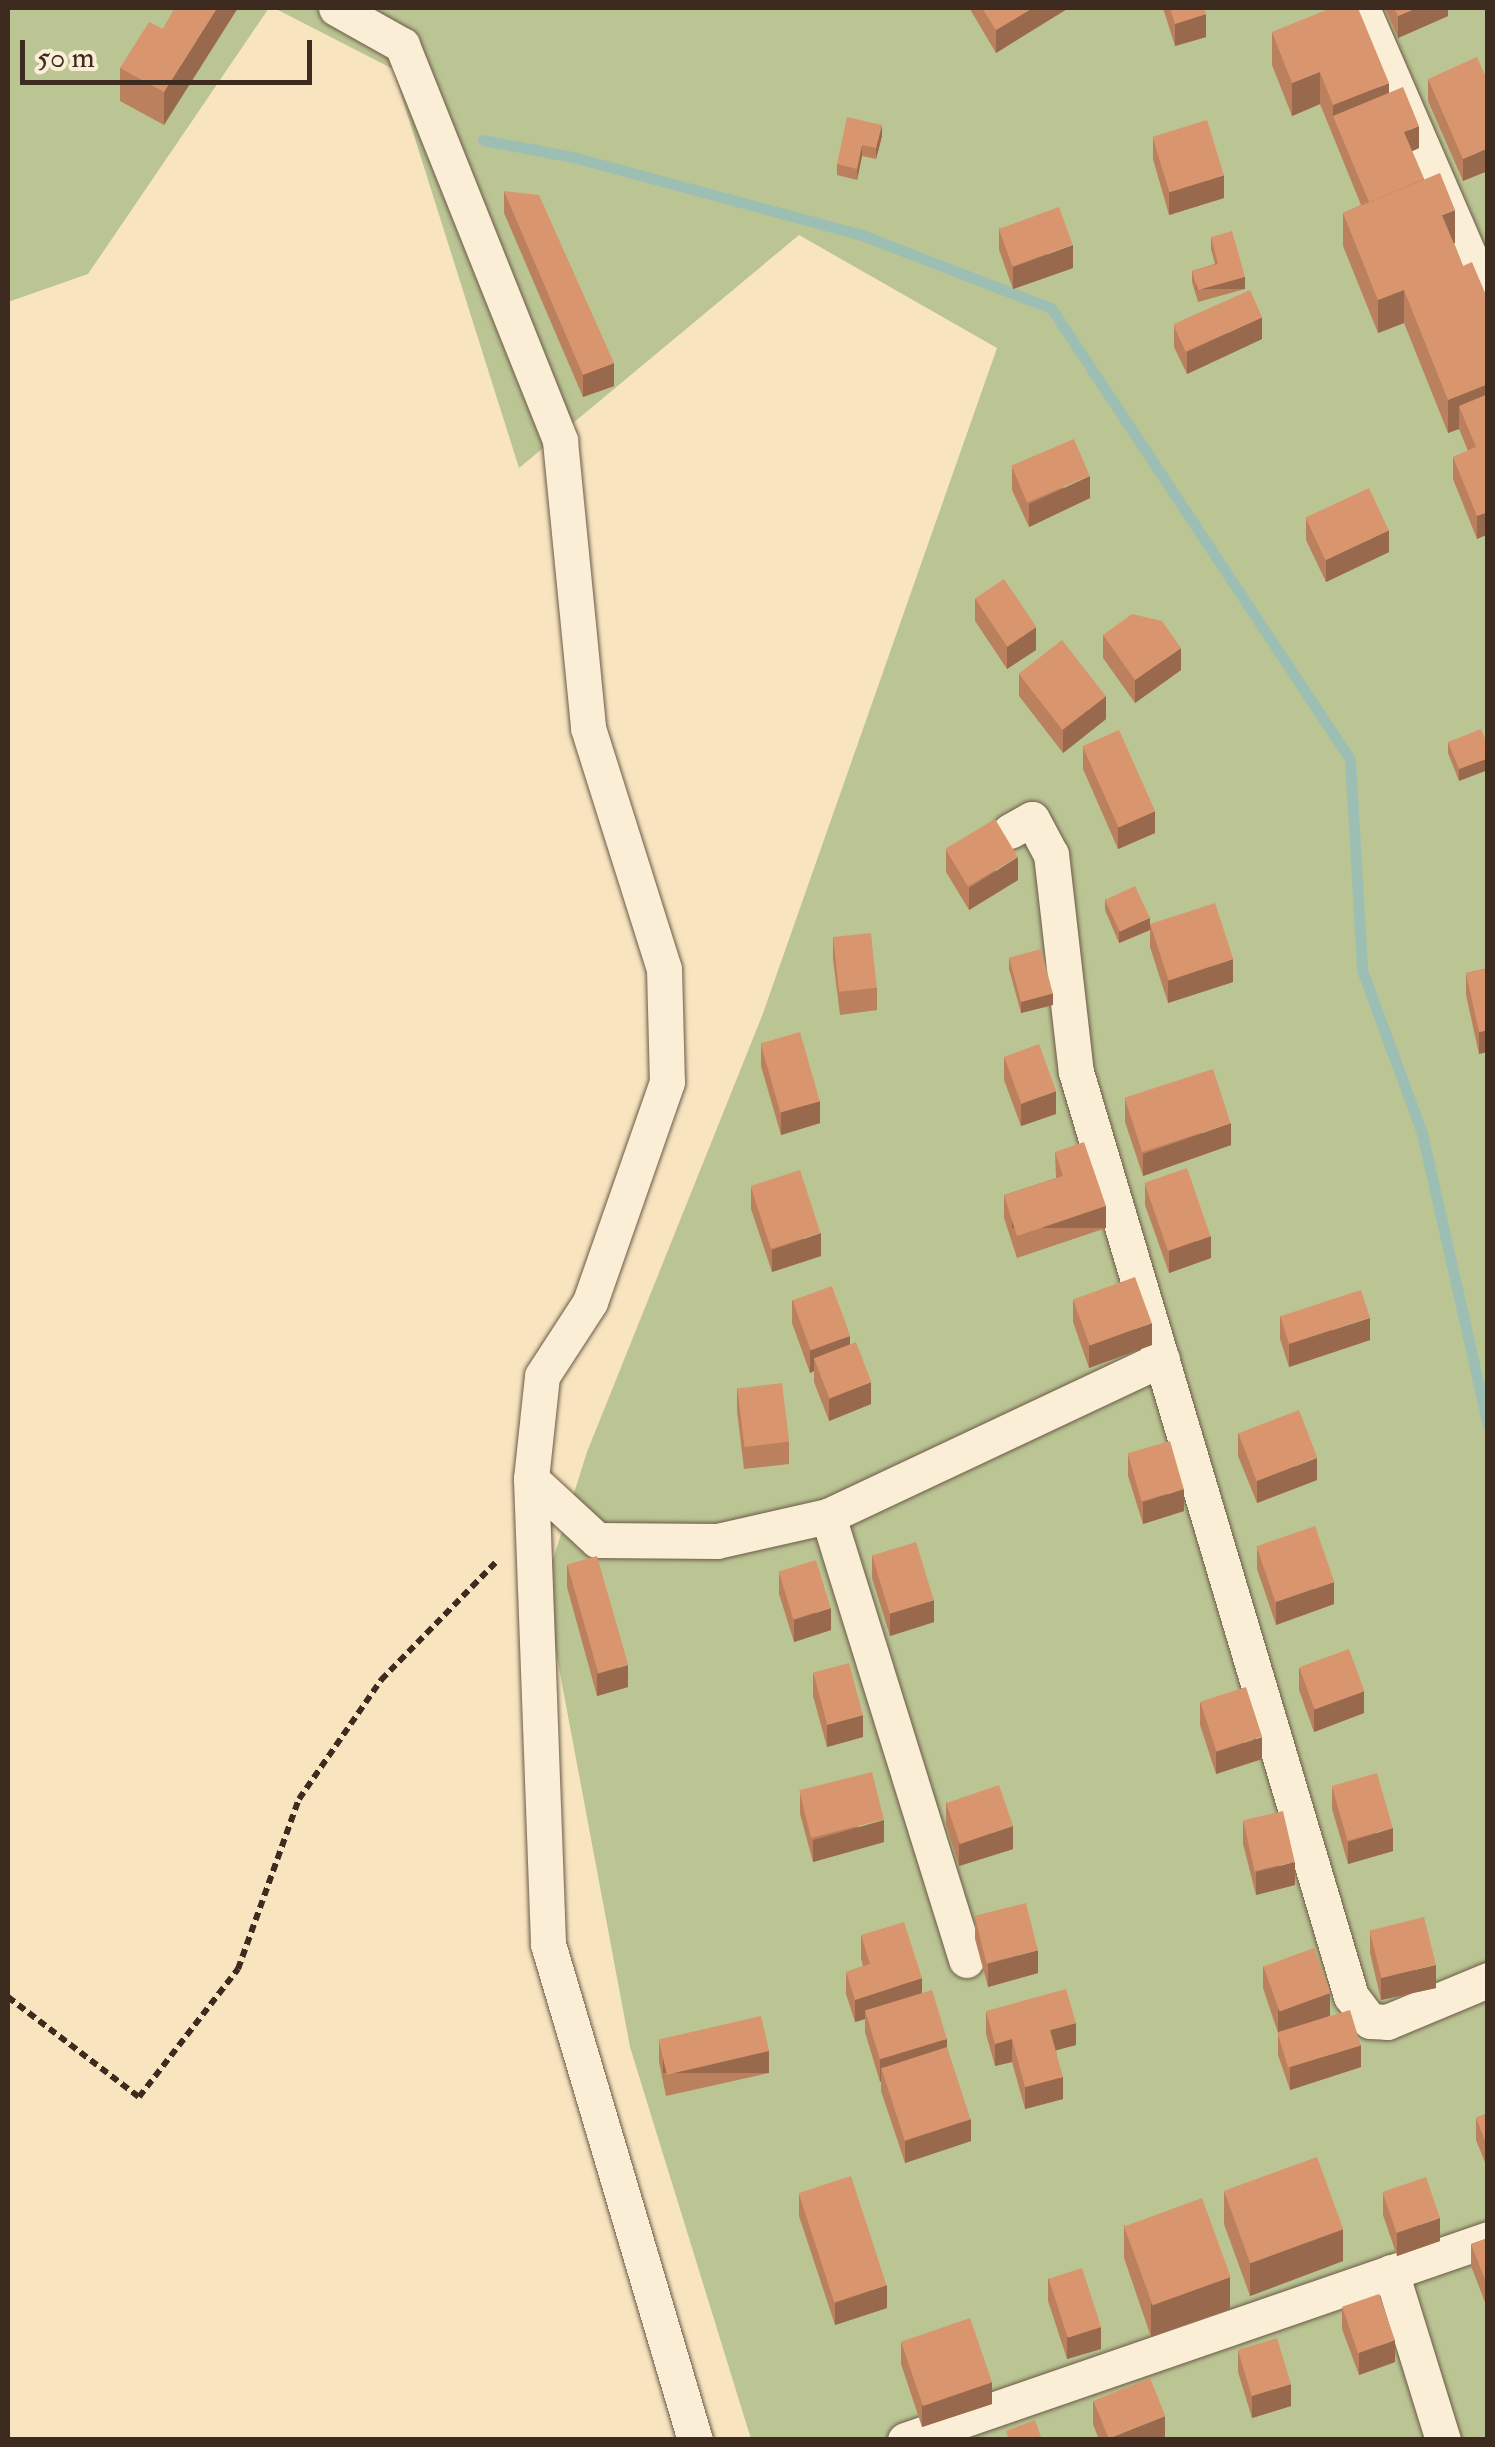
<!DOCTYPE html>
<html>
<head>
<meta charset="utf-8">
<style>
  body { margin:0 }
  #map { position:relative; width:1495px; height:2447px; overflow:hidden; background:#f8e5c0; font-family:"IM FELL Double Pica",serif }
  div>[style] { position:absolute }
  .green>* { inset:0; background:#bbc594 }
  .stream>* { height:11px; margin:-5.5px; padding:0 5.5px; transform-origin:5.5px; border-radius:5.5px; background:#9dbfb3 }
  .path>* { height:6px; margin-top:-3px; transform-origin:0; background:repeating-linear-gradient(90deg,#3d2b1f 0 8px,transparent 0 13px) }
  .roads { filter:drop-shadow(0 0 2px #6c5a47) drop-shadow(0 0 2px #6c5a47) }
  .street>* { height:35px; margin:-17.5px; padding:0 17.5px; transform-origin:17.5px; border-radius:17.5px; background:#faeed6 }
  .wall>* { inset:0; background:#bb815f }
  .shaded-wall>* { inset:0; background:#98694d; transform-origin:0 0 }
  .building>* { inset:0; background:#d9966e; transform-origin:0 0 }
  span { translate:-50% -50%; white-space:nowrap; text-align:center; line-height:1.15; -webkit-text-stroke:8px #faeed6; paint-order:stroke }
  .frame { position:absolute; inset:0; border:10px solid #3d2b1f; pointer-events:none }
  .scale { position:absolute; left:20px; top:40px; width:292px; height:45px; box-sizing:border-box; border:5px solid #3d2b1f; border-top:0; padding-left:12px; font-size:30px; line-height:35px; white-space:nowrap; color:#3d2b1f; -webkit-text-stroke:8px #faeed6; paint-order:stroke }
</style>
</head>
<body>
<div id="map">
  <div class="green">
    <div style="clip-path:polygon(8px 8px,269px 8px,88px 274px,8px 302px)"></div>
    <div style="clip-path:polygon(274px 8px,1487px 8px,1487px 2439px,751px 2439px,630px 2047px,544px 1588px,587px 1452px,762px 1016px,997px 348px,799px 235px,519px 468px,393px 69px)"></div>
  </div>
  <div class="stream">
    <div style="left:483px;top:140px;width:92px;rotate:10.7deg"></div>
    <div style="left:573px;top:157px;width:296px;rotate:15.1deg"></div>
    <div style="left:859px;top:234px;width:206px;rotate:21.1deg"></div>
    <div style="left:1051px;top:308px;width:541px;rotate:56.46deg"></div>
    <div style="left:1350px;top:759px;width:211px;rotate:86.7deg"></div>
    <div style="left:1362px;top:970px;width:174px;rotate:69.8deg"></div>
    <div style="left:1422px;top:1133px;width:300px;rotate:77.3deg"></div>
  </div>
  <div class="path">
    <div style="left:8px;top:1997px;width:165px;rotate:37.4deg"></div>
    <div style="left:139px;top:2097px;width:162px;rotate:-52.3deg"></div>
    <div style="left:238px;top:1969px;width:181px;rotate:-70.3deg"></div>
    <div style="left:299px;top:1799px;width:145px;rotate:-55.4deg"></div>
    <div style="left:381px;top:1680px;width:166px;rotate:-45.7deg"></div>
  </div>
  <div class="roads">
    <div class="street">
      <div style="left:336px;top:8px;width:76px;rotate:29.3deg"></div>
      <div style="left:402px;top:45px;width:426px;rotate:68.2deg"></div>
      <div style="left:560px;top:441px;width:288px;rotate:84.4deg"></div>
      <div style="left:588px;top:728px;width:253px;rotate:72.5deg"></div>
      <div style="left:664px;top:969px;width:113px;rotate:88.5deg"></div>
      <div style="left:667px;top:1082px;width:233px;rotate:109.3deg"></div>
      <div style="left:590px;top:1302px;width:88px;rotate:123deg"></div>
      <div style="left:542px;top:1376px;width:104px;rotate:96.1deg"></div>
      <div style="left:531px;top:1479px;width:90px;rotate:42.7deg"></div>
      <div style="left:597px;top:1540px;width:120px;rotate:0.5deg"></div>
      <div style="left:717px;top:1541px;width:114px;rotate:-12.7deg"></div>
      <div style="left:828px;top:1516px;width:369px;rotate:-25.2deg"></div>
      <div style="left:1362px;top:8px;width:317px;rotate:66.6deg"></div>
      <div style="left:1010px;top:831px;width:25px;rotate:-29deg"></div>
      <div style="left:1032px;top:819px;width:40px;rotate:62deg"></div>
      <div style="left:1051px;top:854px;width:219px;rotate:83.5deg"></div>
      <div style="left:1076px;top:1072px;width:964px;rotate:73.43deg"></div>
      <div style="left:1351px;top:1996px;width:31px;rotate:53deg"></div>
      <div style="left:1370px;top:2021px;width:17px;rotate:3deg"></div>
      <div style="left:1387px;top:2022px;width:109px;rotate:-22.6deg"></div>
      <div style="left:531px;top:1479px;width:465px;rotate:87.9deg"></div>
      <div style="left:548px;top:1944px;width:517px;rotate:73.49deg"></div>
      <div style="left:828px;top:1516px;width:465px;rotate:72.7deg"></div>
      <div style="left:1391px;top:2272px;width:176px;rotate:72.8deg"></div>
      <div style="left:905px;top:2440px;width:617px;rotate:-19.02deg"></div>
    </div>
  </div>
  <div class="wall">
    <div style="clip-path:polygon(175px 8px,164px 125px,120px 101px,120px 68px,163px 29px)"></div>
    <div style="clip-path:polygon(971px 8px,1067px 8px,1067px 9px,996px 53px,971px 11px)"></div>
    <div style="clip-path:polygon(1163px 8px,1204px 8px,1206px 37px,1175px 46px)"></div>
    <div style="clip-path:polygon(1385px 8px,1448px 8px,1448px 16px,1398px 38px)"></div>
    <div style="clip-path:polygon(1272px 32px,1389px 93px,1419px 148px,1412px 151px,1424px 179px,1455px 243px,1454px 243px,1463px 266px,1488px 300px,1488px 534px,1477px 539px,1453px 479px,1453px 457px,1468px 451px,1459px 429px,1448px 433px,1404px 323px,1378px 333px,1343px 246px,1343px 213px,1361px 205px,1320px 104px,1292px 116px,1272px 65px)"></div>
    <div style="clip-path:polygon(1428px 79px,1488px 82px,1463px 181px,1428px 101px)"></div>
    <div style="clip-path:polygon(882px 125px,882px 136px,876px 159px,862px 156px,857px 180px,837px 175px,837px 164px)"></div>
    <div style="clip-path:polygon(1153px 137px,1224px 198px,1169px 215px,1153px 159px)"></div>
    <div style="clip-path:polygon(504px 191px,614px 386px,583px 397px,504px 213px)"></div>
    <div style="clip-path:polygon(999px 228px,1073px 268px,1013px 289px,999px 250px)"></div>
    <div style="clip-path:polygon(1211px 237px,1245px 289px,1198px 302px,1192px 282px,1192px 271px,1215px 264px,1211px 249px)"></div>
    <div style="clip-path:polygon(1174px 325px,1262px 339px,1187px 374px,1174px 347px)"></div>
    <div style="clip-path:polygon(1012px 468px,1090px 498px,1029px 527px,1012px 490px)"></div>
    <div style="clip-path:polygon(1306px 518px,1389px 552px,1326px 582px,1306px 540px)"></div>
    <div style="clip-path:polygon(975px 598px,1036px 650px,1007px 669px,975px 621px)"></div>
    <div style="clip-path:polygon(1103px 635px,1181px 670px,1135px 703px,1103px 658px)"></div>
    <div style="clip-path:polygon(1019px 674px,1106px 719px,1063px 753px,1019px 696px)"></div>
    <div style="clip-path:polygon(1448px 742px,1488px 746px,1459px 781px,1448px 753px)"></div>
    <div style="clip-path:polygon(1083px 747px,1155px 833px,1118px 849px,1083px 769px)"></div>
    <div style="clip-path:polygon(946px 850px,1018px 880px,969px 910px,946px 872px)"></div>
    <div style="clip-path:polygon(1105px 899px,1150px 930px,1119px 943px,1105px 910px)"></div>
    <div style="clip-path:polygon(1150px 924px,1233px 982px,1168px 1003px,1150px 947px)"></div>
    <div style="clip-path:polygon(833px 937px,877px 988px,877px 1010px,840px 1015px,833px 959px)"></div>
    <div style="clip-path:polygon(1009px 958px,1053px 1005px,1021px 1013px,1009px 969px)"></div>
    <div style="clip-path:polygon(1488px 968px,1479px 1054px,1466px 995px,1466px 973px)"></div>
    <div style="clip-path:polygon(761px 1044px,820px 1123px,781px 1135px,761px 1066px)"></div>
    <div style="clip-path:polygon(1004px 1057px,1056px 1114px,1021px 1126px,1004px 1080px)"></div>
    <div style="clip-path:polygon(1125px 1100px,1231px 1145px,1143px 1176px,1125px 1122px)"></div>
    <div style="clip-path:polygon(1055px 1152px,1106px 1228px,1017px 1258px,1004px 1218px,1004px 1195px,1056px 1178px)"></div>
    <div style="clip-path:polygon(1145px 1183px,1211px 1258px,1169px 1273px,1145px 1205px)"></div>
    <div style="clip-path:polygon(751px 1186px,821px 1256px,772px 1272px,751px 1209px)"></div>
    <div style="clip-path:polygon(792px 1300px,850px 1345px,871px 1404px,829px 1421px,814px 1382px,814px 1371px,810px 1373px,792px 1323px)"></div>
    <div style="clip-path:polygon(1073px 1300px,1152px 1345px,1089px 1368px,1073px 1322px)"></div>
    <div style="clip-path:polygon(1280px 1316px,1370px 1340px,1289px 1367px,1280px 1339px)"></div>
    <div style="clip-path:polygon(737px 1388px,789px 1442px,789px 1464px,744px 1469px,737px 1411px)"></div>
    <div style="clip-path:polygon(1238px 1433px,1317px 1480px,1257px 1503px,1238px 1456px)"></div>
    <div style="clip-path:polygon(1128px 1454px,1184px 1511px,1143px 1524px,1128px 1476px)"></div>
    <div style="clip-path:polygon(1257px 1547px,1334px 1604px,1276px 1625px,1257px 1569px)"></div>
    <div style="clip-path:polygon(872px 1555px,934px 1622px,890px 1636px,872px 1578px)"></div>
    <div style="clip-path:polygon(567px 1564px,628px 1687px,597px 1696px,567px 1587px)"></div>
    <div style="clip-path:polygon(779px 1572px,831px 1630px,794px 1642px,779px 1594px)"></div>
    <div style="clip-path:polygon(1299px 1668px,1364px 1713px,1314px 1732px,1299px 1690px)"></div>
    <div style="clip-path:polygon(813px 1673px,863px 1737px,827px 1747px,813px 1696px)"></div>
    <div style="clip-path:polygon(1200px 1702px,1262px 1759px,1216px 1774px,1200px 1725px)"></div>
    <div style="clip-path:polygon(1332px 1787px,1393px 1851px,1348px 1864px,1332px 1809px)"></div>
    <div style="clip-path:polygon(800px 1792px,884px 1842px,813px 1862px,800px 1814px)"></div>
    <div style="clip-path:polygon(946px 1802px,1013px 1849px,959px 1866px,946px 1825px)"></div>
    <div style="clip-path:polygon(1243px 1821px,1295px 1885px,1256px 1895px,1243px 1844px)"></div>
    <div style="clip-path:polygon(975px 1917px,1038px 1973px,988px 1987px,975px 1939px)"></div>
    <div style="clip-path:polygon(1370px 1930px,1436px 1988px,1381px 2000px,1370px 1953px)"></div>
    <div style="clip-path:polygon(861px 1935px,922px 1993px,947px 2047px,971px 2141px,905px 2163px,881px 2091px,881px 2081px,880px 2082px,865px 2032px,865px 2019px,855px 2022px,846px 1994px,846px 1972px,863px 1966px,861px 1958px)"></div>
    <div style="clip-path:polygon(1263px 1966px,1330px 2016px,1278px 2033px,1263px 1988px)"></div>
    <div style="clip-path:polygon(986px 2011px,1076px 2045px,1056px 2050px,1063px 2099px,1025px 2109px,1012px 2062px,995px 2066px,986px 2034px)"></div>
    <div style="clip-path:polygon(1278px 2033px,1361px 2067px,1290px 2090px,1278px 2055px)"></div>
    <div style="clip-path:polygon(659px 2040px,769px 2073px,666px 2096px,659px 2062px)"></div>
    <div style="clip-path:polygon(1488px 2113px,1488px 2170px,1476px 2140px,1476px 2118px)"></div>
    <div style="clip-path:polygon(1224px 2192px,1343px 2261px,1250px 2296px,1224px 2224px)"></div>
    <div style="clip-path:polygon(1383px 2193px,1440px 2241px,1397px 2256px,1383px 2215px)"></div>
    <div style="clip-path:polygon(799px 2194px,887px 2308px,835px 2325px,799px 2216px)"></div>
    <div style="clip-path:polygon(1124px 2225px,1230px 2309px,1151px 2337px,1124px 2258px)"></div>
    <div style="clip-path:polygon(1488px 2238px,1488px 2310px,1471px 2266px,1471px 2244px)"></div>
    <div style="clip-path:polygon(1048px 2278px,1101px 2349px,1067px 2359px,1048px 2301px)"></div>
    <div style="clip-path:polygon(1342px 2307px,1395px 2362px,1359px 2375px,1342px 2329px)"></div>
    <div style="clip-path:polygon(901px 2342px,992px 2404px,922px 2427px,901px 2364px)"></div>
    <div style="clip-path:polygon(1238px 2350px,1291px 2406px,1252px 2418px,1238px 2372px)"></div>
    <div style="clip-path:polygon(1093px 2401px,1165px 2439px,1099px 2440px,1093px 2424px)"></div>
  </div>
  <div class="shaded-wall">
    <div style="clip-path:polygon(217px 8px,238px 8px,164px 125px,164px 92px)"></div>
    <div style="clip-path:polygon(1033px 8px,1067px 8px,1067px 9px,996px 53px,996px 30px)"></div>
    <div style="clip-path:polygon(1417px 8px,1448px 8px,1448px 16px,1398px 38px,1398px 16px)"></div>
    <div style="clip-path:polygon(1206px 14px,1206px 37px,1175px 46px,1175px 24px)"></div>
    <div style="clip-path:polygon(1320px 72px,1320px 104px,1292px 116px,1292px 83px)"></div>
    <div style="clip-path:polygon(1389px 83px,1389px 116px,1333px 116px,1333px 105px)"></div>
    <div style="clip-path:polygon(882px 125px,882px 136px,876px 159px,876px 148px)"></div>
    <div style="clip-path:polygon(1419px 126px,1419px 148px,1404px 155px,1404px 132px)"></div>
    <div style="clip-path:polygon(862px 145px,862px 156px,857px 180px,857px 169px)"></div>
    <div style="clip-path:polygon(1488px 148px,1488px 171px,1463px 181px,1463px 159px)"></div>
    <div style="clip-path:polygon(1224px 175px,1224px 198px,1169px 215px,1169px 192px)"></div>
    <div style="clip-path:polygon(1455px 210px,1455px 243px,1442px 248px,1442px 215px)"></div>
    <div style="clip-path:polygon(1073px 245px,1073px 268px,1013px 289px,1013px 267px)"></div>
    <div style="left:1245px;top:277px;width:12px;height:49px;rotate:90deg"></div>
    <div style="clip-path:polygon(1404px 290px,1404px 323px,1378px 333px,1378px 300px)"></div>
    <div style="clip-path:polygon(1262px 317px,1262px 339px,1187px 374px,1187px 352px)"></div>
    <div style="clip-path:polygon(614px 363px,614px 386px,583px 397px,583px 375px)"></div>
    <div style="clip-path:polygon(1488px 384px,1488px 417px,1459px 406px,1459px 429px,1448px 433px,1448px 400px)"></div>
    <div style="clip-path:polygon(1090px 476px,1090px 498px,1029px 527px,1029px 504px)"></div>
    <div style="clip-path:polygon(1488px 512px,1488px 534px,1477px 539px,1477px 516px)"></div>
    <div style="clip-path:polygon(1389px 530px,1389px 552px,1326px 582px,1326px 560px)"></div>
    <div style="clip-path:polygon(1036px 627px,1036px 650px,1007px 669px,1007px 647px)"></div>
    <div style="clip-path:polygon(1181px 648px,1181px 670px,1135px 703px,1135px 680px)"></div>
    <div style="clip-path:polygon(1106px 696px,1106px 719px,1063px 753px,1063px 730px)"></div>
    <div style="clip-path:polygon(1488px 758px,1488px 770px,1459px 781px,1459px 769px)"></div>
    <div style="clip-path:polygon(1155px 811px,1155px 833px,1118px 849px,1118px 827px)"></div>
    <div style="clip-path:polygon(1018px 857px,1018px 880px,969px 910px,969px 888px)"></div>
    <div style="clip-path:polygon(1150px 918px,1150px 930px,1119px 943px,1119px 931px)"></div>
    <div style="clip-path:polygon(1233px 959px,1233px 982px,1168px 1003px,1168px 981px)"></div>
    <div style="clip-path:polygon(1053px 993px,1053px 1005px,1021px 1013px,1021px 1002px)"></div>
    <div style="clip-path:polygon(1488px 1030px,1488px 1052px,1479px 1054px,1479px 1032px)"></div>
    <div style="clip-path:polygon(1056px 1091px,1056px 1114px,1021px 1126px,1021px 1104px)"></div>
    <div style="clip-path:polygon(820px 1101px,820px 1123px,781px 1135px,781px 1112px)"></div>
    <div style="clip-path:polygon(1231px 1123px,1231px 1145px,1143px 1176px,1143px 1154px)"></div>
    <div style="left:1106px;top:1206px;width:22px;height:94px;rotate:90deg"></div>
    <div style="clip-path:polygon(821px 1233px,821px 1256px,772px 1272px,772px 1250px)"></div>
    <div style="clip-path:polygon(1211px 1236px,1211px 1258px,1169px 1273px,1169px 1251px)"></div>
    <div style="clip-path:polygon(1370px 1318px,1370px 1340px,1289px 1367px,1289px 1344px)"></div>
    <div style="clip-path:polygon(1152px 1323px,1152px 1345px,1089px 1368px,1089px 1345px)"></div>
    <div style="clip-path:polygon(850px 1336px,850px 1358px,814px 1359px,814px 1371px,810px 1373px,810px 1350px)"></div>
    <div style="clip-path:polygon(871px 1382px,871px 1404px,829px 1421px,829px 1399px)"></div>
    <div style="clip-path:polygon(1317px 1458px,1317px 1480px,1257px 1503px,1257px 1481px)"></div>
    <div style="clip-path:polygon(1184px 1489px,1184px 1511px,1143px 1524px,1143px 1502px)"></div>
    <div style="clip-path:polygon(1334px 1582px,1334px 1604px,1276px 1625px,1276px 1602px)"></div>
    <div style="clip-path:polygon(934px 1600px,934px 1622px,890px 1636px,890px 1613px)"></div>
    <div style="clip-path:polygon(831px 1608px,831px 1630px,794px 1642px,794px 1620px)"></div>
    <div style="clip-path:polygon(628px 1665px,628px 1687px,597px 1696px,597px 1674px)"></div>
    <div style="clip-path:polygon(1364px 1691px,1364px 1713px,1314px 1732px,1314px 1709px)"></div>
    <div style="clip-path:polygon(863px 1715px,863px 1737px,827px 1747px,827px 1725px)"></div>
    <div style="clip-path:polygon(1262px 1737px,1262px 1759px,1216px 1774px,1216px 1752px)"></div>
    <div style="clip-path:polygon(884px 1820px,884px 1842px,813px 1862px,813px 1840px)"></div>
    <div style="clip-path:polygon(1013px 1826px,1013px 1849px,959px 1866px,959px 1844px)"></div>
    <div style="clip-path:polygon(1393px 1828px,1393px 1851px,1348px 1864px,1348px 1842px)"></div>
    <div style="clip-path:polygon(1295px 1862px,1295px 1885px,1256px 1895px,1256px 1872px)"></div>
    <div style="clip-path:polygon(1038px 1950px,1038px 1973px,988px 1987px,988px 1964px)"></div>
    <div style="clip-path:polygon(1436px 1965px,1436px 1988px,1381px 2000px,1381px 1978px)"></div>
    <div style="clip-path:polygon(922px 1978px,922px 2000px,865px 2010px,865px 2019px,855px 2022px,855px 2000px)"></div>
    <div style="clip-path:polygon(1330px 1993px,1330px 2016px,1278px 2033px,1278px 2010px)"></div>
    <div style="clip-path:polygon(1076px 2023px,1076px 2045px,1050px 2052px,1050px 2030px)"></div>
    <div style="clip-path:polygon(947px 2039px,947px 2062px,881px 2068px,881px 2081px,880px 2082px,880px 2059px)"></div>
    <div style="clip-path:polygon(1012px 2039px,1012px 2062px,995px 2066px,995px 2044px)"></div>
    <div style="clip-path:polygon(1361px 2045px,1361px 2067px,1290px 2090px,1290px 2067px)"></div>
    <div style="left:769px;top:2051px;width:22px;height:106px;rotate:90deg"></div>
    <div style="clip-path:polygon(1063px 2077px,1063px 2099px,1025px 2109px,1025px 2087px)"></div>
    <div style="clip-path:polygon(971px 2119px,971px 2141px,905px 2163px,905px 2141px)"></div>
    <div style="clip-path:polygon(1440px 2218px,1440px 2241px,1397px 2256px,1397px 2233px)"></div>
    <div style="clip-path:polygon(1343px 2229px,1343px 2261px,1250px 2296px,1250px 2263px)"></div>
    <div style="clip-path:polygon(1230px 2277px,1230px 2309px,1151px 2337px,1151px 2304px)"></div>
    <div style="clip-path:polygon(887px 2285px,887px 2308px,835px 2325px,835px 2303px)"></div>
    <div style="clip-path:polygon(1101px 2327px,1101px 2349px,1067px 2359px,1067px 2337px)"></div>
    <div style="clip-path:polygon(1395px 2340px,1395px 2362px,1359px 2375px,1359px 2353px)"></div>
    <div style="clip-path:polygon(992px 2382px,992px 2404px,922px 2427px,922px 2405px)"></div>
    <div style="clip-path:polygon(1291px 2384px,1291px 2406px,1252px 2418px,1252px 2396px)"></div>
    <div style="clip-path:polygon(1165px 2416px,1165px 2439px,1107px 2440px,1107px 2439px)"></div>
  </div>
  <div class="building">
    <div style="clip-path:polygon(175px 8px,217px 8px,164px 92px,120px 68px,149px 22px,163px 29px)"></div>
    <div style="clip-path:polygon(982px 8px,1033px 8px,996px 30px)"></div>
    <div style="clip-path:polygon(1170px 8px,1204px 8px,1206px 14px,1175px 24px)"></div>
    <div style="clip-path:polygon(1331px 8px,1358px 8px,1389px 83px,1333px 105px,1320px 72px,1292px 83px,1272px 32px)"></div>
    <div style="clip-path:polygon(1394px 8px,1417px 8px,1398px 16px)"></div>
    <div style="clip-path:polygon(1477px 57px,1488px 82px,1488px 148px,1463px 159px,1428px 79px)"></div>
    <div style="clip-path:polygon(1403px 87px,1419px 126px,1404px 132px,1424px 179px,1369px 202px,1333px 116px)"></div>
    <div style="clip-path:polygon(847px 117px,882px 125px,876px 148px,862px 145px,857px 169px,837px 164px)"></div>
    <div style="left:1207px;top:120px;width:58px;height:57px;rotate:73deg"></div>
    <div style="clip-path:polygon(1440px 173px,1455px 210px,1442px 215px,1463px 266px,1472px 262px,1488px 300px,1488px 384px,1448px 400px,1404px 290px,1378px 300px,1343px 213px)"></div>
    <div style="clip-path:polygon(504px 191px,539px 195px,614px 363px,583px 375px)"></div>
    <div style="left:1059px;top:207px;width:40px;height:64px;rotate:70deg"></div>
    <div style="clip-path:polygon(1232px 231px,1245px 277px,1198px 290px,1192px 271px,1218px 264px,1211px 237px)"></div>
    <div style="left:1250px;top:290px;width:30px;height:84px;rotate:66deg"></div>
    <div style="clip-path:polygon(1488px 394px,1488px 512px,1477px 516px,1453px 457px,1476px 447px,1459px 406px)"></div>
    <div style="left:1074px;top:439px;width:40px;height:68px;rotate:67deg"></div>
    <div style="left:1369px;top:488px;width:47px;height:70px;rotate:65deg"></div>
    <div style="left:1004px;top:579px;width:58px;height:35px;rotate:56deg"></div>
    <div style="clip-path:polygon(1132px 614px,1162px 621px,1181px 648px,1135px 680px,1103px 635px)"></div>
    <div style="left:1062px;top:640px;width:71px;height:55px;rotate:52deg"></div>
    <div style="clip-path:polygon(1481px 729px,1488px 746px,1488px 758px,1459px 769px,1448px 742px)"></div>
    <div style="left:1119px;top:730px;width:89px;height:40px;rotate:66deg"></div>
    <div style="left:995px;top:819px;width:44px;height:58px;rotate:59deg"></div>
    <div style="left:1135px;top:886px;width:35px;height:33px;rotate:65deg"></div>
    <div style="left:1215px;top:903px;width:59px;height:68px;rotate:72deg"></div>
    <div style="left:871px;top:933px;width:55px;height:38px;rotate:84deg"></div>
    <div style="left:1041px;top:949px;width:46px;height:33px;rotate:75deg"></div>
    <div style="clip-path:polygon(1488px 968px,1488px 1030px,1479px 1032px,1466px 973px)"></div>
    <div style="left:800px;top:1032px;width:72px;height:41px;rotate:74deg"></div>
    <div style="left:1039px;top:1044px;width:50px;height:37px;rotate:70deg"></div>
    <div style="left:1213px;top:1069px;width:57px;height:93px;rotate:72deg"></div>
    <div style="clip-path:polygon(1084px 1142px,1106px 1206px,1017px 1236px,1004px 1195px,1063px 1176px,1055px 1152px)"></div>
    <div style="left:1187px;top:1168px;width:72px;height:45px;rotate:71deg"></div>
    <div style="left:800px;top:1170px;width:66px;height:52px;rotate:72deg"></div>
    <div style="left:1135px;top:1277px;width:49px;height:66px;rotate:70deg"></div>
    <div style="left:832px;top:1286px;width:53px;height:42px;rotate:70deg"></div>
    <div style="left:1361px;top:1290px;width:29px;height:85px;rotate:72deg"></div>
    <div style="left:856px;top:1342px;width:43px;height:45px;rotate:69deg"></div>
    <div style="left:782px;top:1383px;width:59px;height:45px;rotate:83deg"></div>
    <div style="left:1299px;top:1410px;width:51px;height:65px;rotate:69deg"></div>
    <div style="left:1170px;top:1441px;width:50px;height:44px;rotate:74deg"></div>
    <div style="left:1315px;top:1526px;width:59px;height:62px;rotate:71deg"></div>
    <div style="left:916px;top:1542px;width:61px;height:46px;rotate:73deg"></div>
    <div style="left:597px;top:1556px;width:113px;height:31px;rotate:74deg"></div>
    <div style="left:816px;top:1560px;width:50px;height:39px;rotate:73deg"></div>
    <div style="left:1349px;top:1649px;width:45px;height:53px;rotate:70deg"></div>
    <div style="left:849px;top:1663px;width:54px;height:37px;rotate:75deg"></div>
    <div style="left:1246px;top:1687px;width:52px;height:48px;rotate:72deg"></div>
    <div style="left:872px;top:1772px;width:49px;height:75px;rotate:76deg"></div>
    <div style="left:1377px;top:1773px;width:57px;height:47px;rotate:74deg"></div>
    <div style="left:999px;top:1785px;width:43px;height:56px;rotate:71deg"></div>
    <div style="left:1283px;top:1811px;width:52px;height:41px;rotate:77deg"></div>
    <div style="left:1026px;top:1903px;width:49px;height:53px;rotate:76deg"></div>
    <div style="left:1424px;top:1917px;width:49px;height:56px;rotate:76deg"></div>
    <div style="clip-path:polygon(904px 1922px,922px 1978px,855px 2000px,846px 1972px,870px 1964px,861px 1935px)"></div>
    <div style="left:1314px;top:1948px;width:48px;height:54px;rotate:70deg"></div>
    <div style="clip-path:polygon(1066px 1989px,1076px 2023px,1050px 2030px,1063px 2077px,1025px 2087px,1012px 2039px,995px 2044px,986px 2011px)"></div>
    <div style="left:932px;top:1990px;width:51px;height:70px;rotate:73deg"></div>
    <div style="left:1350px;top:2010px;width:37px;height:76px;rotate:73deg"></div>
    <div style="left:761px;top:2016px;width:36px;height:105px;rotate:77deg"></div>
    <div style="left:947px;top:2047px;width:76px;height:69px;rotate:72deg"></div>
    <div style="clip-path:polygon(1488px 2113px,1488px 2148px,1476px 2118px)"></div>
    <div style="left:1317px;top:2157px;width:77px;height:99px;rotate:70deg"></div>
    <div style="left:851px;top:2176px;width:115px;height:55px;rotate:72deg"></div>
    <div style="left:1426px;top:2177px;width:43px;height:46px;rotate:71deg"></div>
    <div style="left:1202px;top:2198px;width:84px;height:83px;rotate:70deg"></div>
    <div style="clip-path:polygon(1488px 2238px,1488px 2287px,1471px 2244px)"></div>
    <div style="left:1082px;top:2268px;width:62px;height:35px;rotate:72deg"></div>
    <div style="left:1379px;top:2294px;width:49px;height:39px;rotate:71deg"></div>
    <div style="left:970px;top:2318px;width:68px;height:73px;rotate:71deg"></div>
    <div style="left:1277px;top:2338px;width:48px;height:41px;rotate:73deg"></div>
    <div style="left:1150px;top:2378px;width:41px;height:61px;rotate:68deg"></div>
    <div style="clip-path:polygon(1035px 2420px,1042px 2440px,1009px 2440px,1006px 2431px)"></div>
  </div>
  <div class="frame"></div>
  <div class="scale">50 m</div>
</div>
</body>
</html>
